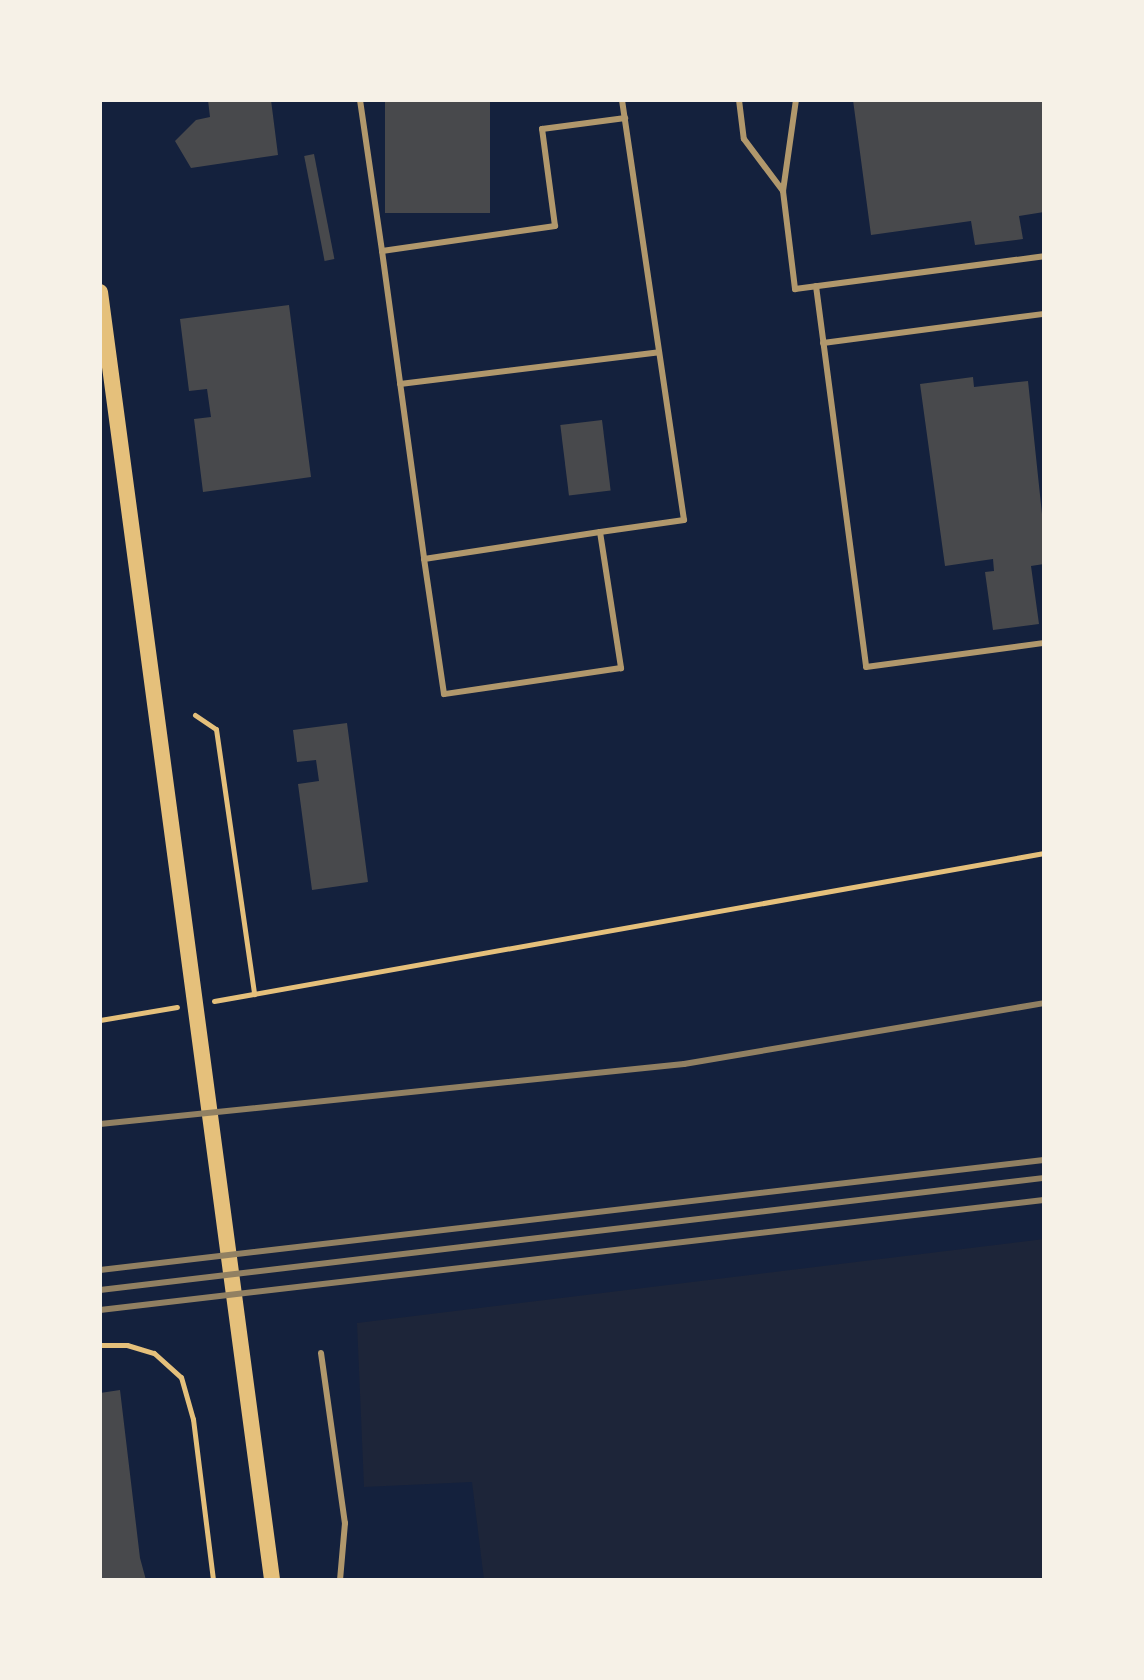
<!DOCTYPE html>
<html>
<head>
<meta charset="utf-8">
<style>
  body { margin:0 }
  #map { position:relative; width:1144px; height:1680px; overflow:hidden; background:#14213d; font-family:Signika,sans-serif }
  div>[style] { position:absolute }
  .green>* { inset:0; background:#1d2539 }
  .building>* { inset:0; background:#48494c; transform-origin:0 0 }
  .path>* { height:5px; margin:-2.5px; padding:0 2.5px; transform-origin:2.5px; border-radius:2.5px; background:#e5c07b }
  .service>* { height:6px; margin:-3px; padding:0 3px; transform-origin:3px; border-radius:3px; background:#b1986c }
  .secondary>* { height:16px; margin:-8px; padding:0 8px; transform-origin:8px; border-radius:8px; background:#e5c07b }
  .rail>* { height:6px; margin:-3px; padding:0 3px; transform-origin:3px; border-radius:3px; background:#918062 }
  span { translate:-50% -50%; white-space:nowrap; text-align:center; line-height:1.15; -webkit-text-stroke:8px #f6f1e7; paint-order:stroke }
  .frame { position:absolute; inset:0; border:102px solid #f6f1e7; pointer-events:none }
</style>
</head>
<body>
<div id="map">
  <div class="green">
    <div style="clip-path:polygon(1044px 1239px,1044px 1580px,484px 1580px,472px 1482px,364px 1487px,357px 1323px)"></div>
  </div>
  <div class="building">
    <div style="clip-path:polygon(208px 100px,271px 100px,278px 155px,191px 168px,175px 141px,196px 120px,210px 117px)"></div>
    <div style="left:385px;top:100px;width:105px;height:113px"></div>
    <div style="clip-path:polygon(853px 100px,1044px 100px,1044px 212px,1019px 216px,1023px 239px,975px 245px,971px 221px,871px 235px)"></div>
    <div style="left:314px;top:154px;width:107px;height:10px;rotate:79deg"></div>
    <div style="clip-path:polygon(289px 305px,311px 477px,203px 492px,194px 419px,211px 417px,207px 389px,189px 391px,180px 319px)"></div>
    <div style="clip-path:polygon(973px 377px,974px 387px,1028px 381px,1044px 533px,1044px 564px,1031px 566px,1039px 624px,993px 630px,985px 572px,994px 571px,993px 559px,945px 566px,920px 384px)"></div>
    <div style="left:602px;top:420px;width:71px;height:42px;rotate:83deg"></div>
    <div style="clip-path:polygon(347px 723px,368px 882px,312px 890px,298px 784px,319px 781px,316px 760px,297px 762px,293px 730px)"></div>
    <div style="clip-path:polygon(120px 1390px,140px 1558px,146px 1580px,100px 1580px,100px 1393px)"></div>
  </div>
  <div class="path">
    <div style="left:195px;top:715px;width:25px;rotate:34deg"></div>
    <div style="left:216px;top:729px;width:268px;rotate:81.8deg"></div>
    <div style="left:214px;top:1001px;width:843px;rotate:-10.11deg"></div>
    <div style="left:100px;top:1020px;width:78px;rotate:-9.6deg"></div>
    <div style="left:100px;top:1345px;width:27px"></div>
    <div style="left:127px;top:1345px;width:28px;rotate:17deg"></div>
    <div style="left:154px;top:1353px;width:36px;rotate:42deg"></div>
    <div style="left:181px;top:1377px;width:44px;rotate:74.1deg"></div>
    <div style="left:193px;top:1419px;width:162px;rotate:82.9deg"></div>
  </div>
  <div class="service">
    <div style="left:360px;top:100px;width:153px;rotate:81.7deg"></div>
    <div style="left:382px;top:251px;width:175px;rotate:-8.2deg"></div>
    <div style="left:555px;top:226px;width:98px;rotate:-97.6deg"></div>
    <div style="left:542px;top:129px;width:84px;rotate:-7.5deg"></div>
    <div style="left:739px;top:100px;width:39px;rotate:83deg"></div>
    <div style="left:744px;top:139px;width:65px;rotate:53.1deg"></div>
    <div style="left:783px;top:191px;width:92px;rotate:-81.9deg"></div>
    <div style="left:783px;top:191px;width:99px;rotate:83deg"></div>
    <div style="left:795px;top:289px;width:251px;rotate:-7.5deg"></div>
    <div style="left:382px;top:251px;width:311px;rotate:82.2deg"></div>
    <div style="left:816px;top:286px;width:384px;rotate:82.5deg"></div>
    <div style="left:866px;top:667px;width:180px;rotate:-7.7deg"></div>
    <div style="left:823px;top:343px;width:223px;rotate:-7.5deg"></div>
    <div style="left:400px;top:384px;width:261px;rotate:-7deg"></div>
    <div style="left:600px;top:532px;width:138px;rotate:81.2deg"></div>
    <div style="left:621px;top:668px;width:179px;rotate:171.6deg"></div>
    <div style="left:444px;top:694px;width:136px;rotate:-98.4deg"></div>
    <div style="left:424px;top:559px;width:178px;rotate:-8.7deg"></div>
    <div style="left:600px;top:532px;width:85px;rotate:-8.1deg"></div>
    <div style="left:684px;top:520px;width:425px;rotate:-98.4deg"></div>
    <div style="left:321px;top:1353px;width:172px;rotate:82deg"></div>
    <div style="left:345px;top:1523px;width:57px;rotate:95deg"></div>
  </div>
  <div class="secondary">
    <div style="left:100px;top:292px;width:1299px;rotate:82.39deg"></div>
  </div>
  <div class="rail">
    <div style="left:100px;top:1124px;width:587px;rotate:-5.87deg"></div>
    <div style="left:684px;top:1064px;width:365px;rotate:-9.6deg"></div>
    <div style="left:100px;top:1270px;width:950px;rotate:-6.65deg"></div>
    <div style="left:100px;top:1290px;width:951px;rotate:-6.77deg"></div>
    <div style="left:100px;top:1310px;width:950px;rotate:-6.65deg"></div>
  </div>
  <div class="frame"></div>
</div>
</body>
</html>
